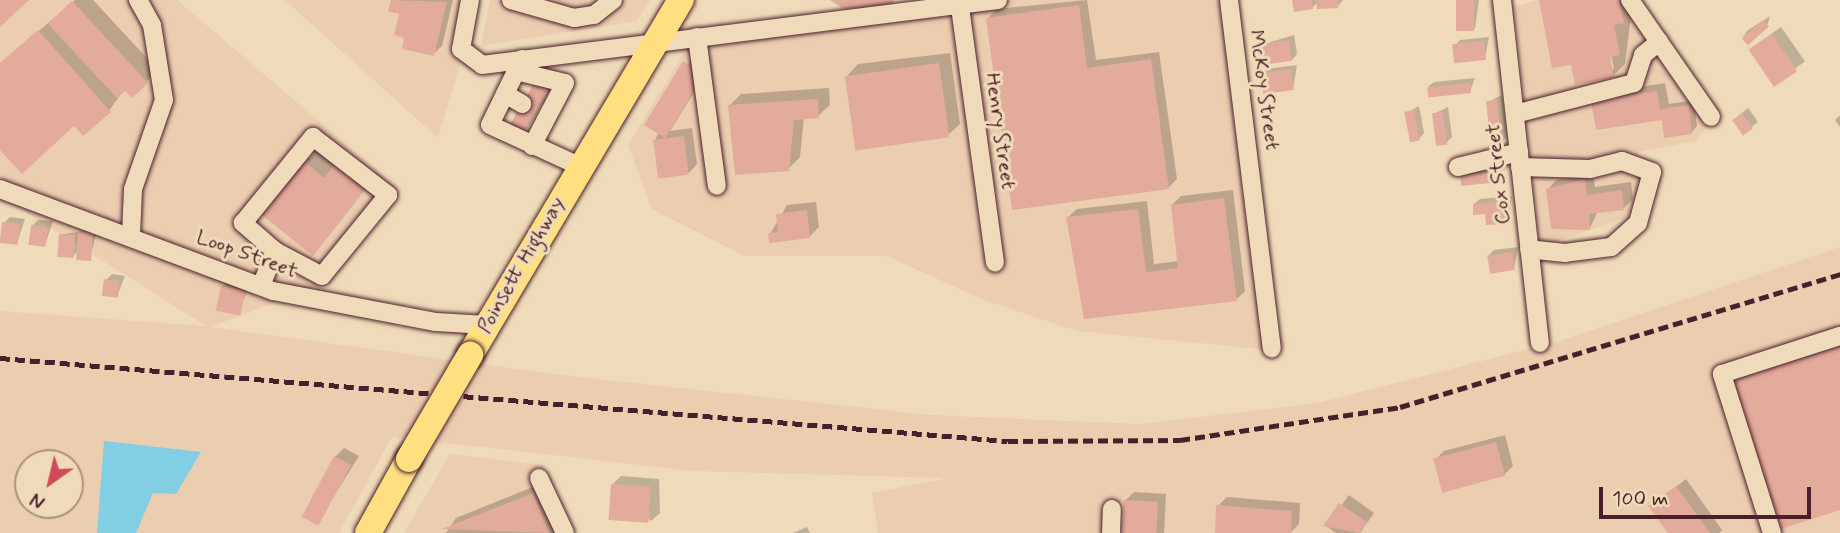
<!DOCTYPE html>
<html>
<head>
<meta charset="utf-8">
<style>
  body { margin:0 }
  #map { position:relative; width:1840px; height:533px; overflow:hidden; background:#efdbb9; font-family:Mynerve,sans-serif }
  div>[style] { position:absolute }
  .built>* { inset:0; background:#ebcdb0 }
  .water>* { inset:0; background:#82cee2 }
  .shadow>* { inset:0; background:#0003; transform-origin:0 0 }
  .building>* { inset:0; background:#e3ab9b; transform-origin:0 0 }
  .roads { filter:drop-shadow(0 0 2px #4a1f2b) drop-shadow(0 0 2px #4a1f2b) }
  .minor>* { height:18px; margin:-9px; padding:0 9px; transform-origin:9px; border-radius:9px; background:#efdbb9 }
  .highway>* { height:26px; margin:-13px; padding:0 13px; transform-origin:13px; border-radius:13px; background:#ffdf80 }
  .rail>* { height:4.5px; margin-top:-2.25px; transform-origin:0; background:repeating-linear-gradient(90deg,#4a1f2b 0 10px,transparent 0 15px) }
  .bridges { filter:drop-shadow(0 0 2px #4a1f2b) drop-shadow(0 0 2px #4a1f2b) }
  .highway-bridge>* { height:26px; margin:-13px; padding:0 13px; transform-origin:13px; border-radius:13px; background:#ffdf80 }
  span { translate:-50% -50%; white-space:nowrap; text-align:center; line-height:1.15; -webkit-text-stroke:6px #efdbb9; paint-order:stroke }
  .street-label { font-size:21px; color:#4a1f2b }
  .north { position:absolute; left:14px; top:449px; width:70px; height:70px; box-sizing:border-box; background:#efdbb9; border:2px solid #ad9080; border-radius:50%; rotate:214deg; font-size:19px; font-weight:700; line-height:28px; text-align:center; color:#4a1f2b }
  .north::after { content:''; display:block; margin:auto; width:24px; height:32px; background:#d1495b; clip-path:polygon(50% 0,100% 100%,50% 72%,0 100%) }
  .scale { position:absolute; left:1599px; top:487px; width:212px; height:32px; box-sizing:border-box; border:4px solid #4a1f2b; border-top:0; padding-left:9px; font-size:21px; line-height:24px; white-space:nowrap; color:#4a1f2b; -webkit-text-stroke:5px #efdbb9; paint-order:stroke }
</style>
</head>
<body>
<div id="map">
  <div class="built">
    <div style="clip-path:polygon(evenodd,0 0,177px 0,401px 191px,325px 284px,210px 327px,569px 376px,930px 415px,1140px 424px,1318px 403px,1556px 342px,1840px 247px,1840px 533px,878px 533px,872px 493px,948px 478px,693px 471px,392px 437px,339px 533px,0 533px,0 311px,206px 326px,0 196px,0 0,28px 463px,70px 463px,70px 505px,28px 505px,28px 463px)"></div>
    <div style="clip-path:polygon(285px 0,479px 0,438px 138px,287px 2px)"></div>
    <div style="clip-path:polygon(490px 0,651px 0,637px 21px,481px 46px)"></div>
    <div style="clip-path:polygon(958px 0,1228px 0,1270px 350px,1077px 331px,984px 300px,887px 256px,745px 256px,652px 209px,628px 145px,690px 43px)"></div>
    <div style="clip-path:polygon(1538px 0,1627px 0,1714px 118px,1695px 141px,1638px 152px,1645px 211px,1540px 247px,1514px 6px)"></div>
    <div style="clip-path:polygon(450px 454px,543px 465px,564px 533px,404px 533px)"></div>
  </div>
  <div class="water">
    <div style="clip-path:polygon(104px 441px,201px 452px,176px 494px,153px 493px,136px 533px,97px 533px)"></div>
  </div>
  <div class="shadow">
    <div style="clip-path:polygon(75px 0,93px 0,158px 70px,132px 96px,125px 88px,109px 111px,0 147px,0 64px)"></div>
    <div style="clip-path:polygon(392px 0,453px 0,442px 46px,433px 54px,406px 37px,401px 12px,390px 10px)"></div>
    <div style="clip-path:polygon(1087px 0,1096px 60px,1159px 52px,1177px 179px,1168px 188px,988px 18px,996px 9px)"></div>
    <div style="clip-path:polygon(1296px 0,1343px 0,1338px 6px,1320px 0,1312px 8px)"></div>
    <div style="clip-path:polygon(1458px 0,1479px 0,1475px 29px)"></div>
    <div style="clip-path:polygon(evenodd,1540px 0,1633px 0,1625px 64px,1613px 76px,1573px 63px,1540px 0,1610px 48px,1614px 69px,1611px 69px,1610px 48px)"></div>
    <div style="clip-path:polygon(1770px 16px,1767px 26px,1743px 36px,1748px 30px)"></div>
    <div style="left:1781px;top:27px;width:42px;height:38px;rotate:55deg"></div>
    <div style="clip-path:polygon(1294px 35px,1297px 54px,1292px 60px,1258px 46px)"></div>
    <div style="clip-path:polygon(1489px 37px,1485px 58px,1454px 46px,1460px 40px)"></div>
    <div style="clip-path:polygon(950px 53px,960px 124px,948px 135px,847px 76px,858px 64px)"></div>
    <div style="clip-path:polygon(693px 54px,701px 81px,670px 131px,692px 128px,697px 164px,689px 173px,655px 141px)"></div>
    <div style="clip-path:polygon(1297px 65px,1293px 88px,1262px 75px,1267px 69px)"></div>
    <div style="clip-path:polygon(558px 77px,529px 126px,521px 134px,510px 128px)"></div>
    <div style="clip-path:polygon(1475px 78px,1470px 91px,1428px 87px,1434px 82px)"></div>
    <div style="clip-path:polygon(1665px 83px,1669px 104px,1694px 100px,1697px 126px,1692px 132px,1663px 116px,1597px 128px,1602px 93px)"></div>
    <div style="clip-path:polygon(829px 88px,830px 105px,818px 116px,804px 117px,800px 157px,788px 169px,730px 105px,741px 94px)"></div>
    <div style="clip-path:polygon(1502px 95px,1507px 137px,1501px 142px,1488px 102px)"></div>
    <div style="clip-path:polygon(1419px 106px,1424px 133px,1419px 139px,1406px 113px)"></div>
    <div style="clip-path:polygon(1448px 107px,1452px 137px,1446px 143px,1434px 114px)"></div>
    <div style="clip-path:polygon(1748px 108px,1758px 122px,1744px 133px,1735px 119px)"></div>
    <div style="clip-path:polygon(1840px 115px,1840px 127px,1835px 120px)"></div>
    <div style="clip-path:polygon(317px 151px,336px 166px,347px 155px,375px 177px,312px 254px,305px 162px)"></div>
    <div style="clip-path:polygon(1503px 167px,1499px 180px,1462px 178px,1468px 173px)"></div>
    <div style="clip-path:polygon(1593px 171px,1595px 187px,1631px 182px,1633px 199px,1624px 208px,1598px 211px,1590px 228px,1552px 228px,1548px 189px,1556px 180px)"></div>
    <div style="clip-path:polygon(1233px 190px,1245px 291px,1236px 300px,1086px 317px,1068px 217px,1077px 209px,1147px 201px,1154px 264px,1179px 261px,1172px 205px,1181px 196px)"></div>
    <div style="clip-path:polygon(1512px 196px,1508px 222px,1474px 204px,1480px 199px)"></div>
    <div style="clip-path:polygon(816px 202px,819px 227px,810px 236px,770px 234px,787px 205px)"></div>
    <div style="clip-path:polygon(10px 217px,25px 219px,17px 243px,4px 223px)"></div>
    <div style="clip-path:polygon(38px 220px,53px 221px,45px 245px,32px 226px)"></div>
    <div style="clip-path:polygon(98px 228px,89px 260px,77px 252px,73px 256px,60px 235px)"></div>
    <div style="clip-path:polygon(1518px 247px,1514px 269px,1488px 256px,1494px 250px)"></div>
    <div style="clip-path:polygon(112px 274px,125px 276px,117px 296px,106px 280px)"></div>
    <div style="clip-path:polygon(228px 281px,249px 285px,239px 312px,222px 287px)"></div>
    <div style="clip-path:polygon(1840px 341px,1840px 508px,1734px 381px,1743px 372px)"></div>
    <div style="clip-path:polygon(1505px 435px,1513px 466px,1504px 475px,1435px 460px,1444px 451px)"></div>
    <div style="clip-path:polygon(344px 448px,359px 456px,317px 523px,335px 457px)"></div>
    <div style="clip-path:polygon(621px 476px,659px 479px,660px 513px,651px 521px,612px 485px)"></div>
    <div style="clip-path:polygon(1686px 479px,1722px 530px,1719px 533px,1670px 533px,1651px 506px)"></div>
    <div style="clip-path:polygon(545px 482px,566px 533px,446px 533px,456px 518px)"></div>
    <div style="clip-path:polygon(1134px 492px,1166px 494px,1164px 533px,1123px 533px,1125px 501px)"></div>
    <div style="clip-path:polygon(1349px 495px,1374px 513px,1360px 533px,1336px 533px,1326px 526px)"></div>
    <div style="clip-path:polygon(1227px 497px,1300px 503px,1299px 524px,1290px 533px,1217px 533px,1218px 506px)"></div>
    <div style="clip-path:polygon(807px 527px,810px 533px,793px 533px)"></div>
  </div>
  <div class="building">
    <div style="clip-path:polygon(0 0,29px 0,0 27px)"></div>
    <div style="clip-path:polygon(391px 0,447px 2px,434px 56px,402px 49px,404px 38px,394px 35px,399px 14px,388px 11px)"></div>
    <div style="clip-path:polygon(830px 0,893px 0,894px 6px,844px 9px)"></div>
    <div style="clip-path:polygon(1292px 0,1312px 0,1313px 9px,1294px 12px)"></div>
    <div style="clip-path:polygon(1316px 0,1338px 0,1338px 8px,1317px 9px)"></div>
    <div style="left:1456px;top:0;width:18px;height:31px"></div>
    <div style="clip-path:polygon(1539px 0,1619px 0,1624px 23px,1614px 25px,1620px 55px,1610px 57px,1614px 77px,1575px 85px,1571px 65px,1552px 68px)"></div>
    <div style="clip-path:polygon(72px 1px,148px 83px,132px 98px,125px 91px,117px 98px,48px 24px)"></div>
    <div style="clip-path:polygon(1079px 5px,1087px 68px,1151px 59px,1169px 189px,1012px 210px,986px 18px)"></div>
    <div style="left:1763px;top:20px;width:9px;height:28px;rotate:49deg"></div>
    <div style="clip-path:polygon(38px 30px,111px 112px,83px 136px,74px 126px,22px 174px,0 150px,0 63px)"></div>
    <div style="left:1772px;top:34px;width:45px;height:28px;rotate:56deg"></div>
    <div style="left:1289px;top:40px;width:21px;height:33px;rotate:82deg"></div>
    <div style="left:1484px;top:41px;width:19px;height:32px;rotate:84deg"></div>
    <div style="clip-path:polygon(683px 61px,690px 66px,693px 92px,665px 138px,644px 125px)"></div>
    <div style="left:939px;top:63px;width:75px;height:95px;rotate:82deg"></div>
    <div style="left:1291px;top:69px;width:21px;height:31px;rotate:82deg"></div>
    <div style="left:537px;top:78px;width:16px;height:59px;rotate:30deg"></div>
    <div style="left:1470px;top:83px;width:10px;height:43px;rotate:84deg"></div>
    <div style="clip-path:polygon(1657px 91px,1660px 109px,1689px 105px,1692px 134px,1664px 138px,1662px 120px,1596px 130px,1591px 101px)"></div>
    <div style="clip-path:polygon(818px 99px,819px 118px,794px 120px,789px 171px,735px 175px,728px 105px)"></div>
    <div style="left:1497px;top:100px;width:44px;height:11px;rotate:84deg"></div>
    <div style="left:1414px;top:110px;width:31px;height:10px;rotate:79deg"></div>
    <div style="left:1443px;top:112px;width:33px;height:11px;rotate:83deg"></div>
    <div style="left:1742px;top:113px;width:19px;height:12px;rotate:55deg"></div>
    <div style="left:684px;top:136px;width:39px;height:31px;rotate:83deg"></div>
    <div style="clip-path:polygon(304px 161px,324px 178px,334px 165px,365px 190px,313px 256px,262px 215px)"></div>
    <div style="left:1498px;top:172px;width:10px;height:38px;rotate:84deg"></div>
    <div style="clip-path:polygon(1585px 179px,1587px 195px,1622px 190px,1624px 210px,1589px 214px,1590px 230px,1551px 229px,1546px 189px)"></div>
    <div style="clip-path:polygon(1224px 198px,1237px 301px,1084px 319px,1066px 217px,1138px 209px,1146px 272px,1178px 268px,1171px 205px)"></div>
    <div style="clip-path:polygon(1507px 201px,1509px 224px,1486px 225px,1485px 214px,1473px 215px,1473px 204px)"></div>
    <div style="clip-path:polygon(807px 210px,810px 238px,769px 243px,768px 233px,778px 232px,776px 214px)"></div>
    <div style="left:2px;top:222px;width:18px;height:21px;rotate:6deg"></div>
    <div style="left:31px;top:225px;width:17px;height:20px;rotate:7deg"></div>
    <div style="left:78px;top:232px;width:15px;height:28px;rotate:4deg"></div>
    <div style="left:59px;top:234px;width:16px;height:23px;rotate:4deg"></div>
    <div style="left:1512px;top:252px;width:18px;height:25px;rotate:81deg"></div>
    <div style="left:104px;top:279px;width:16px;height:17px;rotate:7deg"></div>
    <div style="left:221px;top:286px;width:25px;height:25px;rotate:12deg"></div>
    <div style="clip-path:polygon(1840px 346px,1840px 510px,1781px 529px,1732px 381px)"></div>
    <div style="left:1496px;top:442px;width:35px;height:65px;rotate:75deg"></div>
    <div style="left:334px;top:456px;width:19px;height:69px;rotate:28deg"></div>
    <div style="left:611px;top:484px;width:40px;height:36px;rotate:4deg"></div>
    <div style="clip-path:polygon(1676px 486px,1710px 533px,1668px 533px,1648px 506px)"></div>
    <div style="clip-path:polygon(533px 493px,549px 533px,442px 529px)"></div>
    <div style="left:1124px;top:500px;width:34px;height:33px;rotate:3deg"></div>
    <div style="clip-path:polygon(1339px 503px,1367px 522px,1359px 533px,1323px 526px)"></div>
    <div style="clip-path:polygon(1216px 505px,1292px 511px,1291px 533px,1215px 533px)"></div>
  </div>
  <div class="roads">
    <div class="minor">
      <div style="left:470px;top:0;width:50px;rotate:100.4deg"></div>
      <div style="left:461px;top:49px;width:26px;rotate:37deg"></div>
      <div style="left:482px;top:65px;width:520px;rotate:-7.18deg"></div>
      <div style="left:511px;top:0;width:66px;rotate:15.9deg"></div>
      <div style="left:574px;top:18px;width:20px;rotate:-9deg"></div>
      <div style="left:594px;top:15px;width:24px;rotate:-38deg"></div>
      <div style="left:959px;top:0;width:265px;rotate:82.2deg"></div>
      <div style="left:1229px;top:0;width:351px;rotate:83deg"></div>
      <div style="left:1502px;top:0;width:345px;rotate:83.7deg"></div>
      <div style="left:1630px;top:0;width:142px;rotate:55.3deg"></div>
      <div style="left:697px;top:37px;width:150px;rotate:82.4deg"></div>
      <div style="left:522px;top:59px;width:73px;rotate:115.9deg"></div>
      <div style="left:490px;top:125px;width:96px;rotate:24.7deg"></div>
      <div style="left:516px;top:71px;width:50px;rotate:13.8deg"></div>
      <div style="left:565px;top:83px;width:71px;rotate:117.6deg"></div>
      <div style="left:505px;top:94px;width:20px;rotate:30deg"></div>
      <div style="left:1515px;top:114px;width:123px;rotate:-14.6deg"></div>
      <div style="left:1634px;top:83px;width:29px;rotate:-72deg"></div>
      <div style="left:1643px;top:55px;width:21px;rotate:-39deg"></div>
      <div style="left:1458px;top:167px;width:63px;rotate:-13.8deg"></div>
      <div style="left:1520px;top:167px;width:70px;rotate:1.6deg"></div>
      <div style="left:1590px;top:169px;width:33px;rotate:-14deg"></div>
      <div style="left:1622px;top:161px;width:32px;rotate:20deg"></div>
      <div style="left:1652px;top:172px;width:53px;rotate:105.4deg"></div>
      <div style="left:1638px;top:223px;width:36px;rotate:138deg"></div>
      <div style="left:1611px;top:247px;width:46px;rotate:172.6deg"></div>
      <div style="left:1565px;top:253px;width:36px;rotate:-174deg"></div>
      <div style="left:0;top:189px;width:291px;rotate:20.5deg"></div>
      <div style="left:273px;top:291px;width:166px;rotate:10.8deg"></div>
      <div style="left:436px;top:322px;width:51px;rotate:3.4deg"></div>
      <div style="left:131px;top:235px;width:46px;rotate:-87.5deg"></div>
      <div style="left:133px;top:189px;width:94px;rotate:-70.8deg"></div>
      <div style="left:164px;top:100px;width:76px;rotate:-99.1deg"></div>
      <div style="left:152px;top:25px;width:29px;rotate:-119deg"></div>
      <div style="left:261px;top:286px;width:38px;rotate:-68deg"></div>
      <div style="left:275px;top:251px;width:43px;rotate:-138.8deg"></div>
      <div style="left:243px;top:223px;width:111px;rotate:-50.9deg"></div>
      <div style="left:313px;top:137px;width:95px;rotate:37.7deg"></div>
      <div style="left:388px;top:195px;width:104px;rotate:129.2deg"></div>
      <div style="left:322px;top:276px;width:53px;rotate:-152deg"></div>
      <div style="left:539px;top:478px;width:61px;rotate:64.7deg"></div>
      <div style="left:1111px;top:533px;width:24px;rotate:-88deg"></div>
      <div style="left:1772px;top:533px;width:167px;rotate:-107.5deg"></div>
      <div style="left:1722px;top:374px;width:124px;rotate:-17.9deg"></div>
    </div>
    <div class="highway">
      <div style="left:470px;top:355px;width:413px;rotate:-59.3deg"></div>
      <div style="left:368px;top:533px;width:85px;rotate:-61deg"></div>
    </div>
  </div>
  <div class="rail">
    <div style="left:0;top:358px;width:1011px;rotate:4.71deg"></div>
    <div style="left:1008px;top:441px;width:172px;rotate:-0.3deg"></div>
    <div style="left:1180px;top:440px;width:222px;rotate:-8.5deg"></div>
    <div style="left:1400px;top:407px;width:460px;rotate:-16.8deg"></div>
  </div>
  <div class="bridges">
    <div class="highway-bridge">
      <div style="left:409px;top:459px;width:121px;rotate:-59.6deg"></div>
    </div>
  </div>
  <div class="street-label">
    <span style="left:1264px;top:90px;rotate:82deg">McKoy Street</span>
    <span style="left:1000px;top:131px;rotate:82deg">Henry Street</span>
    <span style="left:1498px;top:174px;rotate:-96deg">Cox Street</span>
    <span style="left:247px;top:254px;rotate:20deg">Loop Street</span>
    <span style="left:521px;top:265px;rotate:-60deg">Poinsett Highway</span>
  </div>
  <div class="north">N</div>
  <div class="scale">100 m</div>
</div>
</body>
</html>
